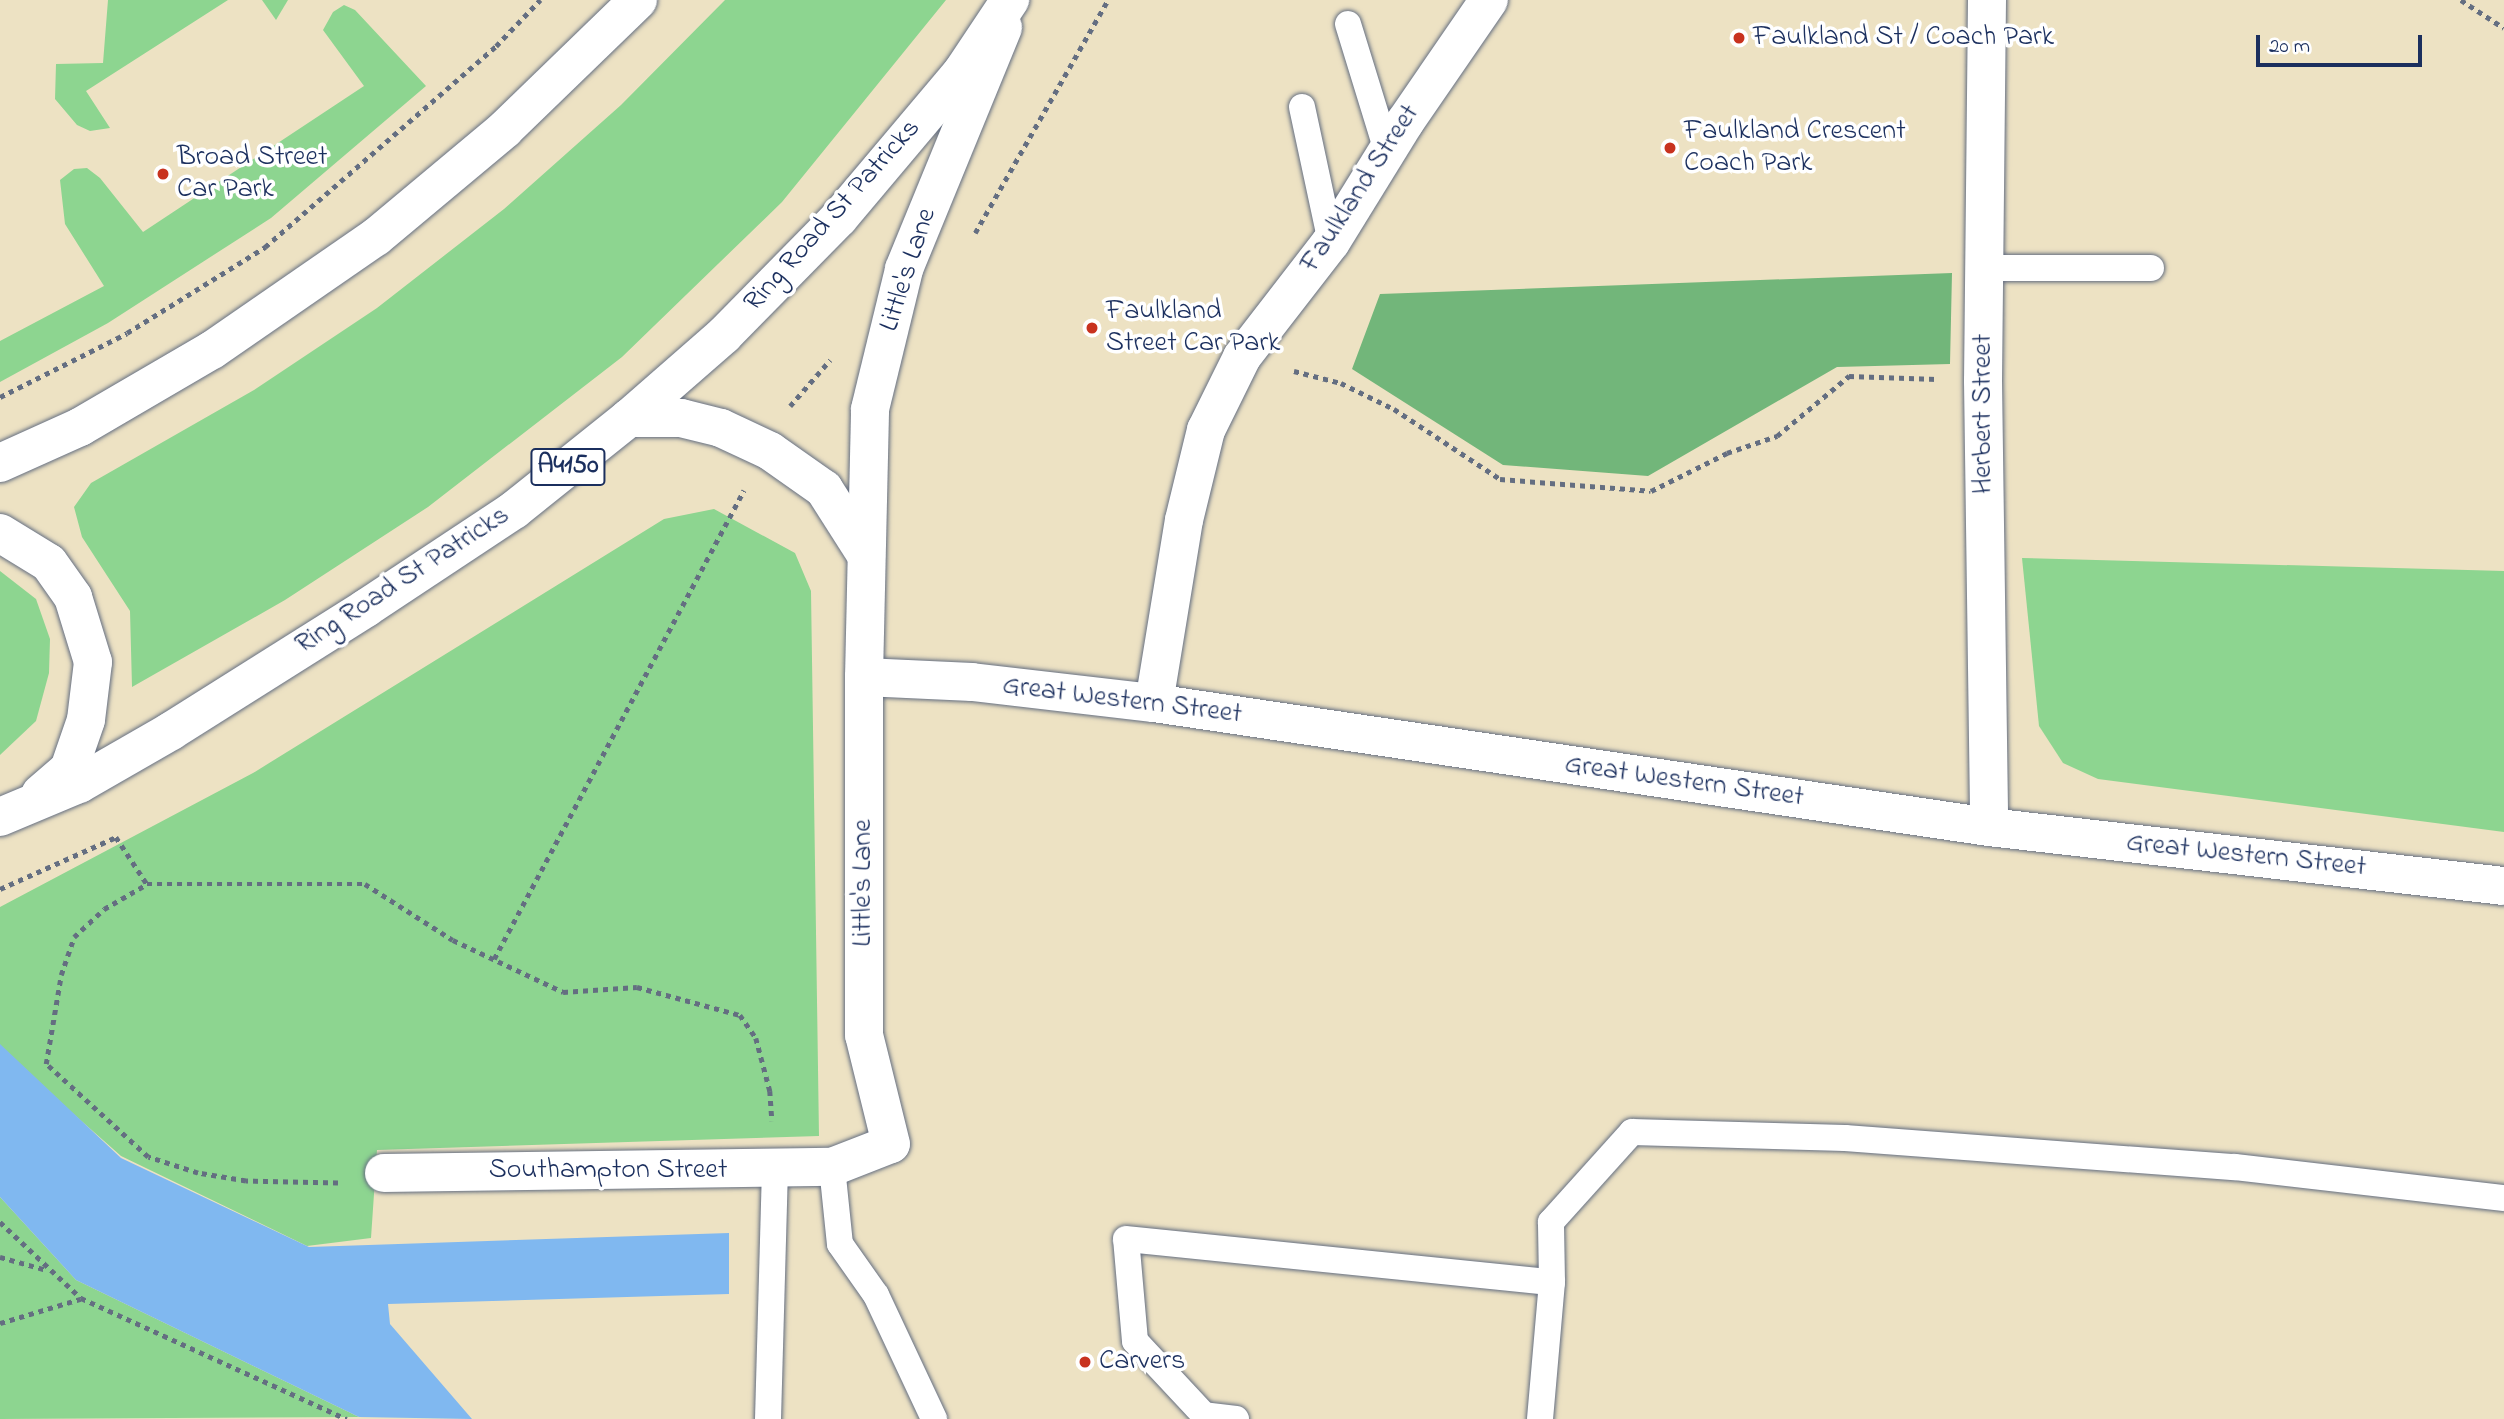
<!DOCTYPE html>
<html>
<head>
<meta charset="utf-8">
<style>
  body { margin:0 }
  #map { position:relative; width:2504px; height:1419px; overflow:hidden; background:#ede2c3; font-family:"Indie Flower",sans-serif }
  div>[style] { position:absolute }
  .green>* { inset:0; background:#8dd590 }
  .forest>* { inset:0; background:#72b67a }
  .water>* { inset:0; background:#80b8f0 }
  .path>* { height:4.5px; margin-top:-2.25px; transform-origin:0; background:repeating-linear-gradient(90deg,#646e81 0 5px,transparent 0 10px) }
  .roads { filter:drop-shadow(0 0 2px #646e81) drop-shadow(0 0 2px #646e81) }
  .lane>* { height:26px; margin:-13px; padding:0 13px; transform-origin:13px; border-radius:13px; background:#fff }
  .street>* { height:38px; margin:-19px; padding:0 19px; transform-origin:19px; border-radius:19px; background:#fff }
  .highway>* { height:38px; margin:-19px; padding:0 19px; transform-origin:19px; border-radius:19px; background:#fff }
  .dots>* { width:19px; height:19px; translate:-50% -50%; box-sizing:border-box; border:4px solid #fff; border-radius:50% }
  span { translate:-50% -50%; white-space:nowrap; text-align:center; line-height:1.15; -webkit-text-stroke:7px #fff; paint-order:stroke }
  .shield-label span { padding:2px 5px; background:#fff; border:2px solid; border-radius:5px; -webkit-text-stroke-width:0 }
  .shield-label { font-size:26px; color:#1b2f5e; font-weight:700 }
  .poi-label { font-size:28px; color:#1b2f5e }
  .left { translate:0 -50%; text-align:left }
  .street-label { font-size:28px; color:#1b2f5e }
  .scale { position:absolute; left:2256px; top:35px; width:166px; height:32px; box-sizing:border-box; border:4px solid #1b2f5e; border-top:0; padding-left:9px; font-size:21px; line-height:24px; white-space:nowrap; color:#1b2f5e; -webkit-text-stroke:5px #fff; paint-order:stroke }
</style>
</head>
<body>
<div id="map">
  <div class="green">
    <div style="clip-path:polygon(108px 0,228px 0,86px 91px,110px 128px,90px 131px,77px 125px,55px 99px,56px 64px,103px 63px)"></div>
    <div style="clip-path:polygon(262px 0,288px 0,276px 20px)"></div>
    <div style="clip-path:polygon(725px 0,946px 0,782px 202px,622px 357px,428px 507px,285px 600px,132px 687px,130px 611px,82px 537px,74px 507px,91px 483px,254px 390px,377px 308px,504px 209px,621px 105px)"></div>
    <div style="clip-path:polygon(344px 5px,355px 10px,426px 86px,271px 218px,108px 323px,0 382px,0 341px,104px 286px,65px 224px,60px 180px,74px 169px,87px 168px,100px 178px,143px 232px,364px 86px,323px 30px,333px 12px)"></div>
    <div style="clip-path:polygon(714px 509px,795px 553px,811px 591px,819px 1136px,377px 1150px,371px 1238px,307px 1246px,121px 1156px,0 1049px,0 907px,253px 773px,664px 519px)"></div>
    <div style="clip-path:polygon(2022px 558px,2504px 571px,2504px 832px,2098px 779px,2063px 763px,2039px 726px)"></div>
    <div style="clip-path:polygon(0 571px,36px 599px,50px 639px,49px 673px,36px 721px,0 755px)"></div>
    <div style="clip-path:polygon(0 1197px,76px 1280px,359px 1417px,0 1419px)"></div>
  </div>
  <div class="forest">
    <div style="clip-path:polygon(1952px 273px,1950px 364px,1837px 367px,1648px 476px,1503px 465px,1352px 369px,1380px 294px)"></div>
  </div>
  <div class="water">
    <div style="clip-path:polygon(0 1044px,121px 1158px,309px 1247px,729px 1233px,729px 1294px,388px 1304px,390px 1324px,472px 1419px,359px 1417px,76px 1280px,0 1197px)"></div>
  </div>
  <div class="path">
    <div style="left:2461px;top:0;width:51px;rotate:33.1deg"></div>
    <div style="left:975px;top:233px;width:268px;rotate:-60.3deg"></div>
    <div style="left:1294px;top:371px;width:49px;rotate:14.3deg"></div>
    <div style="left:1341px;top:383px;width:59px;rotate:26.1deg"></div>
    <div style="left:1394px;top:409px;width:127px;rotate:33.4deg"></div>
    <div style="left:1500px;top:479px;width:151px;rotate:4.5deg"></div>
    <div style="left:1651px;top:491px;width:85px;rotate:-26.6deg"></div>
    <div style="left:1727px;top:453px;width:53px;rotate:-18.8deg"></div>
    <div style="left:1777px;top:436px;width:94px;rotate:-39.8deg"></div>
    <div style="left:1849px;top:376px;width:88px;rotate:2deg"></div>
    <div style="left:0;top:397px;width:142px;rotate:-26.7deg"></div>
    <div style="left:127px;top:333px;width:163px;rotate:-31.9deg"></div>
    <div style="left:265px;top:247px;width:306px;rotate:-41deg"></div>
    <div style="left:496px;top:46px;width:64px;rotate:-46.3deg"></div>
    <div style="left:790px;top:406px;width:61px;rotate:-49deg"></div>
    <div style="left:0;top:889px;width:127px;rotate:-24.1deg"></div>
    <div style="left:116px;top:837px;width:56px;rotate:56.6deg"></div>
    <div style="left:494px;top:959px;width:531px;rotate:-61.94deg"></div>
    <div style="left:338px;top:1183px;width:92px;rotate:-178.8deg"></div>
    <div style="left:246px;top:1181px;width:49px;rotate:-170.5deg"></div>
    <div style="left:198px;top:1173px;width:52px;rotate:-162.3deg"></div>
    <div style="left:148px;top:1157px;width:138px;rotate:-137.6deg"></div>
    <div style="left:46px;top:1064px;width:90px;rotate:-80.4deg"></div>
    <div style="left:61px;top:975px;width:40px;rotate:-71.1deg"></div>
    <div style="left:74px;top:937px;width:41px;rotate:-43deg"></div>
    <div style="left:104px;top:909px;width:50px;rotate:-30.2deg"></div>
    <div style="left:147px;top:884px;width:218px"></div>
    <div style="left:365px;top:884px;width:104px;rotate:32.5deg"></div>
    <div style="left:453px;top:940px;width:122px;rotate:25.3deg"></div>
    <div style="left:563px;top:992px;width:74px;rotate:-3.9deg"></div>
    <div style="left:637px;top:987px;width:107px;rotate:15.2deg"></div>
    <div style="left:740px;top:1015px;width:28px;rotate:55deg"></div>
    <div style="left:756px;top:1038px;width:55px;rotate:75.2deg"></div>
    <div style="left:770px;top:1091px;width:30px;rotate:86deg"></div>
    <div style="left:0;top:1222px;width:111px;rotate:43.2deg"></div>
    <div style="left:81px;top:1298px;width:292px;rotate:24.5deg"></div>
    <div style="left:0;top:1257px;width:49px;rotate:15.5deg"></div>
    <div style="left:0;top:1323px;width:84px;rotate:-16.7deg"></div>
  </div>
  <div class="roads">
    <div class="lane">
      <div style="left:1348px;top:24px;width:133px;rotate:72.9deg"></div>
      <div style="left:1302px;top:107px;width:138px;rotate:77.9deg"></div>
      <div style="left:1984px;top:268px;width:167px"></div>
      <div style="left:832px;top:1167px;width:77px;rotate:84.1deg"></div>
      <div style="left:840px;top:1244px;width:62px;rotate:54.8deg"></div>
      <div style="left:876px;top:1295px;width:137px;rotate:64.9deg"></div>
      <div style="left:768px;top:1419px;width:249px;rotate:-88.4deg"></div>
      <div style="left:1236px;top:1419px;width:32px;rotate:-173deg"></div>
      <div style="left:1204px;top:1415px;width:101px;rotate:-133deg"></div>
      <div style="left:1135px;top:1341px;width:102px;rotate:-95deg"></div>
      <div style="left:1126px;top:1239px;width:428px;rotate:5.8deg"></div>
      <div style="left:1540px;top:1419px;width:138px;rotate:-85deg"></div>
      <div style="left:1552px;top:1282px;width:60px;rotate:-91deg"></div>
      <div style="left:1551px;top:1222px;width:121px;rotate:-48deg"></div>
      <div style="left:1632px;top:1132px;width:213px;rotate:1.6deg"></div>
      <div style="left:1845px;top:1138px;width:391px;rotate:4.3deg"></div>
      <div style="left:2235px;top:1167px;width:271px;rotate:6.6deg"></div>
    </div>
    <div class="street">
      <div style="left:1987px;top:0;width:381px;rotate:90.6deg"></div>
      <div style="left:1983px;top:381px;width:446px;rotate:89.2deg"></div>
      <div style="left:629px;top:418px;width:52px"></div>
      <div style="left:681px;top:418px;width:41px;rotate:14deg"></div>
      <div style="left:721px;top:428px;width:54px;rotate:25.1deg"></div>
      <div style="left:770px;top:451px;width:66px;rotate:35.1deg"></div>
      <div style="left:824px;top:489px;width:78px;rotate:57.5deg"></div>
      <div style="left:864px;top:677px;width:108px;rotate:2.7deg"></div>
      <div style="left:972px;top:682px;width:183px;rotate:6.6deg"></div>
      <div style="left:1154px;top:703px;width:844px;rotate:8.45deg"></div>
      <div style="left:1989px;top:827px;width:518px;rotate:6.54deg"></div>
      <div style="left:1154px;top:703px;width:185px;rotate:-80.7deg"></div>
      <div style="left:1184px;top:520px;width:93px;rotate:-76.3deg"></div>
      <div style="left:1206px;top:430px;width:81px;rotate:-63.7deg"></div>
      <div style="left:1242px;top:357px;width:145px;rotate:-52.3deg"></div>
      <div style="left:1331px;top:242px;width:141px;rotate:-58.3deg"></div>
      <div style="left:1405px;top:122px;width:148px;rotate:-55.5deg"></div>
      <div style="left:384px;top:1173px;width:448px;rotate:-0.8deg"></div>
      <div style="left:832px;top:1167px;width:63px;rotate:-21.3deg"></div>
      <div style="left:891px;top:1144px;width:112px;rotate:-103.9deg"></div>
      <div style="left:864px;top:1035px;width:358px;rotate:-90deg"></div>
      <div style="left:864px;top:677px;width:268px;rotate:-88.7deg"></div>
      <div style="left:870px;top:409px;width:144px;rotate:-76.3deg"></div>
      <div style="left:904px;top:269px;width:261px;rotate:-67.7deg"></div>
    </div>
    <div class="highway">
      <div style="left:0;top:463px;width:88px;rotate:-24.2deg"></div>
      <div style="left:80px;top:427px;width:153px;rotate:-30.3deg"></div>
      <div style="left:212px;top:350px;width:199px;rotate:-34.6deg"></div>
      <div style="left:376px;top:237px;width:168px;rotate:-39.9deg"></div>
      <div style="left:505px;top:129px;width:185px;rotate:-44.1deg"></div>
      <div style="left:0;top:533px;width:57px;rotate:31.5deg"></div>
      <div style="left:49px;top:563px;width:42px;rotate:54.8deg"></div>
      <div style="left:73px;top:597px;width:68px;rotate:72.9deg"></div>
      <div style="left:93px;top:662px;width:58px;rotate:96.9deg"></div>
      <div style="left:86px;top:720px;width:52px;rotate:109.1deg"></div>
      <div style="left:69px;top:769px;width:38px;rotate:139deg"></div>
      <div style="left:0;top:817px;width:86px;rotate:-22.7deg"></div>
      <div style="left:79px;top:784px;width:106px;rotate:-29.9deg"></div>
      <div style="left:171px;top:731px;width:231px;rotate:-32.2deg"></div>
      <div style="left:366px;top:608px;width:178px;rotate:-33.5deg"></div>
      <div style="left:514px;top:510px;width:147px;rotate:-38.7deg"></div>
      <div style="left:629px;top:418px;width:126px;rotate:-41.1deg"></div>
      <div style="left:724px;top:335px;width:164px;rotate:-45.5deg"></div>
      <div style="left:839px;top:218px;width:191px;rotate:-49.9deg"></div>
      <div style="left:962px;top:72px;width:87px;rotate:-56.3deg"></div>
    </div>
  </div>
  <div class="dots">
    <div style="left:1739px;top:38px;background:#c8321e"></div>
    <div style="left:1670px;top:148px;background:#c8321e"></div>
    <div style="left:163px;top:174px;background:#c8321e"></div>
    <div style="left:1092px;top:328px;background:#c8321e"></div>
    <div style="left:1085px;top:1362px;background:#c8321e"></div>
  </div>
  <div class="shield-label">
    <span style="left:568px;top:467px">A4150</span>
  </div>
  <div class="poi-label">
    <span class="left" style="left:1753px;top:38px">Faulkland St / Coach Park</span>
    <span class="left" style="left:1684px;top:148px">Faulkland Crescent<br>Coach Park</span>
    <span class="left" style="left:177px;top:174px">Broad Street<br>Car Park</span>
    <span class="left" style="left:1106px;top:328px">Faulkland<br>Street Car Park</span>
    <span class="left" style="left:1099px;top:1362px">Carvers</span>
  </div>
  <div class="street-label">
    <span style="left:1361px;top:189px;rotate:-57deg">Faulkland Street</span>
    <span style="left:833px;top:216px;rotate:-48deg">Ring Road St Patricks</span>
    <span style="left:909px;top:270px;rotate:-72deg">Little's Lane</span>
    <span style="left:1984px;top:414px;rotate:-90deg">Herbert Street</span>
    <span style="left:403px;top:581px;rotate:-33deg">Ring Road St Patricks</span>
    <span style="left:1122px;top:701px;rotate:7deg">Great Western Street</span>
    <span style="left:1684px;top:782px;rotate:8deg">Great Western Street</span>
    <span style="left:2246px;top:856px;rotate:6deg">Great Western Street</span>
    <span style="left:864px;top:883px;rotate:-90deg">Little's Lane</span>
    <span style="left:608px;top:1171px">Southampton Street</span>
  </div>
  <div class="scale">20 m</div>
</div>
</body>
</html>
